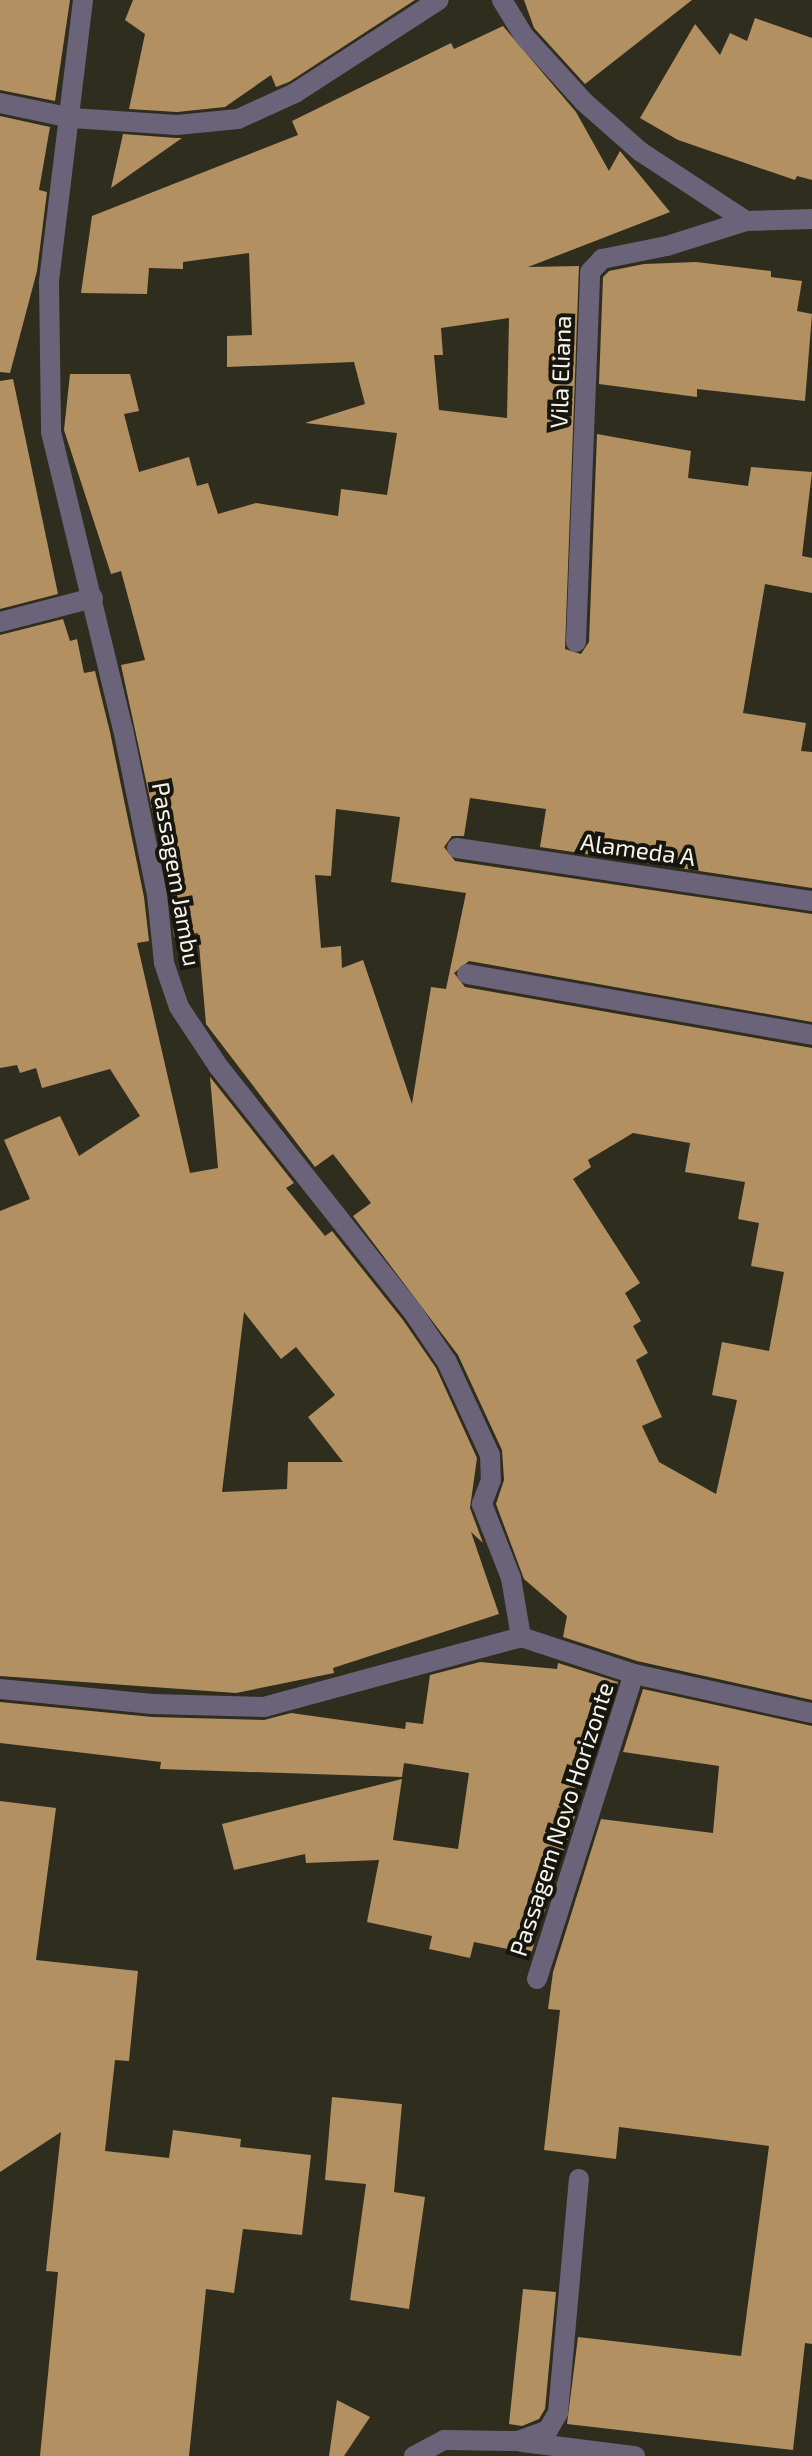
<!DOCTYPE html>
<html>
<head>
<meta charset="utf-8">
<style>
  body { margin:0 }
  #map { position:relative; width:812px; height:2456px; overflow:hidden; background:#2f2d1e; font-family:"Exo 2",sans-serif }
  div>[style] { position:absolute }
  .building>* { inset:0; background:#b39061 }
  .lane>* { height:20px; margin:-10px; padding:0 10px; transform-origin:10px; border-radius:10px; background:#6a6379 }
  .street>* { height:20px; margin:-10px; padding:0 10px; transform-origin:10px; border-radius:10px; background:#6a6379 }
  span { translate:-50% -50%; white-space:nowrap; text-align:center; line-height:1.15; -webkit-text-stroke:8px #16150e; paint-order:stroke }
  .street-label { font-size:24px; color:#f7f5eb }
</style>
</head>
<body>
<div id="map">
  <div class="building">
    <div style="clip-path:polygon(0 0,70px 0,55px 101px,0 90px)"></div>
    <div style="clip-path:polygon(133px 0,415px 0,289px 82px,276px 87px,271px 75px,225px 107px,177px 112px,129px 109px,145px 34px,125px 20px)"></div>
    <div style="clip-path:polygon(524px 0,692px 0,585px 84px,534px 28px)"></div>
    <div style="clip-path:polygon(755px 18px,812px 38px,812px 180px,797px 176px,795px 180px,678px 140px,640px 118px,695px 24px,720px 55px,730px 33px,747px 41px)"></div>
    <div style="clip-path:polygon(evenodd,503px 26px,576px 112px,609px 171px,620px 151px,670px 212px,528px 267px,579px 266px,565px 649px,581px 654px,589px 642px,597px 434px,691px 451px,688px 478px,748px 486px,751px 467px,812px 472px,802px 556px,812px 558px,812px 593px,765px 584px,743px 713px,806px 723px,801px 751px,812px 752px,812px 888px,540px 847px,546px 809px,470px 798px,464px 836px,452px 836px,444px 847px,455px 861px,812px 914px,812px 1022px,469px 961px,454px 973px,465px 987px,812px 1048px,812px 1700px,637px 1661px,563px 1637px,567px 1616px,524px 1579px,496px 1504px,504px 1480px,502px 1450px,458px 1355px,353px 1216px,371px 1203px,333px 1154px,315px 1167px,206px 1024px,198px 933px,174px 937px,170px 892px,121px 665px,145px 660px,121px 571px,111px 574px,64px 430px,70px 374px,130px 374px,139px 411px,124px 414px,139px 472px,189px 457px,197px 486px,208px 483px,218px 514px,256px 503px,338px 516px,341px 489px,387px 495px,397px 433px,305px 423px,365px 404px,354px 362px,227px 367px,227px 336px,252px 335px,249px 253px,183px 262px,183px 269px,149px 268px,147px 294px,81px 293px,92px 216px,298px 135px,292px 121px,451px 43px,454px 49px,503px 26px,509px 318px,507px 418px,439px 410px,434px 355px,443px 355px,441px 328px,509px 318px,503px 26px,336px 809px,400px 817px,391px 882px,466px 893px,446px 989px,431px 987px,412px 1104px,363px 960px,342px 968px,341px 946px,321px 948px,315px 875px,331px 876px,336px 809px,503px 26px,633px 1133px,690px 1143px,685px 1172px,745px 1182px,738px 1219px,759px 1223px,751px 1266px,784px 1272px,769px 1351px,722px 1342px,712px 1395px,737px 1400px,716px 1494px,659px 1462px,642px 1426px,662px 1417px,636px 1360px,648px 1353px,633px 1326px,641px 1321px,625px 1293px,640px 1283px,573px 1179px,591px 1167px,588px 1160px,633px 1133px)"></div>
    <div style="clip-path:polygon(0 116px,50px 127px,39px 190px,47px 192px,37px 271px,10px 373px,0 372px)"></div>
    <div style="clip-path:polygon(123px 134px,176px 138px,182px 138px,111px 188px)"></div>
    <div style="clip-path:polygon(696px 262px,771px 271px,771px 277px,802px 281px,797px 311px,812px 314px,805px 401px,697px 389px,697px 397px,599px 384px,603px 277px,609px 271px,644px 264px)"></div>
    <div style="clip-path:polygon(13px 379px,58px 594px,0 609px,0 381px)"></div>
    <div style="clip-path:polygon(evenodd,63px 619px,70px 641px,77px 639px,84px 673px,95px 671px,110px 732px,144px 897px,149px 941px,137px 943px,190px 1173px,218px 1168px,210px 1077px,294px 1183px,286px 1188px,325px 1236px,332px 1231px,403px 1320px,436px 1368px,477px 1458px,470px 1508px,483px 1543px,471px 1532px,499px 1614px,333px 1668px,334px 1673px,236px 1693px,0 1676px,0 1211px,30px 1199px,4px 1140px,60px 1116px,79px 1156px,140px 1116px,110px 1069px,42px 1088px,36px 1068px,20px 1073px,17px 1065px,0 1068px,0 635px,63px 619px,244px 1312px,281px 1359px,296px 1347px,335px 1395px,308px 1417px,343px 1462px,288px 1462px,287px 1489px,222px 1492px,244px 1312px)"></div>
    <div style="clip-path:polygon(480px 1662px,557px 1669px,558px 1663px,618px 1682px,596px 1750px,582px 1747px,571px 1815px,575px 1816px,531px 1954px,474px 1942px,470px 1958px,429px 1949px,432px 1936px,367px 1922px,379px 1860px,306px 1863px,305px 1854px,234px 1870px,222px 1824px,402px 1779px,393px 1840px,458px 1849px,469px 1773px,404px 1763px,402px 1777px,160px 1769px,161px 1762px,0 1743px,0 1702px,152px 1717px,264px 1720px,291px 1713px,405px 1729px,406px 1722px,423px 1724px,430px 1675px)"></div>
    <div style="clip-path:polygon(643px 1689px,812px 1726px,812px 2344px,805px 2343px,793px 2450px,567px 2424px,578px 2337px,741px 2356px,769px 2146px,619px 2127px,616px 2159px,544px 2150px,560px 2010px,548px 2009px,553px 1972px,601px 1819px,713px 1833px,719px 1766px,623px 1752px)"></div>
    <div style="clip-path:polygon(0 1801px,56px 1808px,36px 1960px,138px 1971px,129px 2061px,115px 2060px,105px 2151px,169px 2158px,173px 2130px,241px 2139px,240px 2147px,311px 2155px,302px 2235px,243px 2229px,234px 2293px,206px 2289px,189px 2456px,40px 2456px,58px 2272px,46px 2271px,61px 2132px,0 2172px)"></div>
    <div style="clip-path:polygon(332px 2097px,402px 2104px,394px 2192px,425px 2197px,409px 2309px,350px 2300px,366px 2184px,325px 2180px)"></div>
    <div style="clip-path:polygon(523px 2289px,556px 2292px,545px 2409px,539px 2419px,522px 2426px,509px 2424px)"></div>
    <div style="clip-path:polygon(337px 2400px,370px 2417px,344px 2456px,329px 2456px)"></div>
  </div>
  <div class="lane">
    <div style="left:522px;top:2442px;width:114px;rotate:7.1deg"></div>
    <div style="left:414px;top:2456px;width:34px;rotate:-28deg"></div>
    <div style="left:444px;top:2440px;width:74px;rotate:0.8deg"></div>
    <div style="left:518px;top:2441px;width:32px;rotate:-20deg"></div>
    <div style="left:548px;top:2430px;width:20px;rotate:-60deg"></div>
    <div style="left:558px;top:2413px;width:235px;rotate:-84.9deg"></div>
  </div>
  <div class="street">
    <div style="left:83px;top:0;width:284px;rotate:96.9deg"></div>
    <div style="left:49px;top:282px;width:150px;rotate:89.2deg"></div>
    <div style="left:51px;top:432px;width:306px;rotate:76.4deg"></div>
    <div style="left:123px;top:729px;width:169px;rotate:78.4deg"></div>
    <div style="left:157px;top:895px;width:68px;rotate:84.1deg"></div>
    <div style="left:164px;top:963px;width:46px;rotate:71.2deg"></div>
    <div style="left:179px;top:1007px;width:71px;rotate:56.5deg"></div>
    <div style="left:218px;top:1066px;width:314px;rotate:51.6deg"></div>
    <div style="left:413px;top:1312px;width:60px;rotate:55.8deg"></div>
    <div style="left:447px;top:1362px;width:102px;rotate:65.2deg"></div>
    <div style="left:490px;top:1455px;width:25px;rotate:88deg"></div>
    <div style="left:491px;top:1480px;width:26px;rotate:111deg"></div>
    <div style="left:482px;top:1504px;width:79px;rotate:68.6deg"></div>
    <div style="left:511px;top:1578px;width:60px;rotate:80.4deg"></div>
    <div style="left:502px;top:0;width:42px;rotate:58.6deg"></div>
    <div style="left:524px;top:36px;width:89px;rotate:47.7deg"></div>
    <div style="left:584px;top:102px;width:76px;rotate:41.3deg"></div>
    <div style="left:641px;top:152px;width:126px;rotate:33.3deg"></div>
    <div style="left:746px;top:221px;width:66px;rotate:-1.7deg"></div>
    <div style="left:0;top:103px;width:74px;rotate:11.8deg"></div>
    <div style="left:72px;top:118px;width:105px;rotate:3.8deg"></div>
    <div style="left:177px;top:125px;width:61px;rotate:-5.6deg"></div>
    <div style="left:238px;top:119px;width:63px;rotate:-24.5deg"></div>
    <div style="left:295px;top:93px;width:171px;rotate:-32.9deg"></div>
    <div style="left:0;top:622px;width:96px;rotate:-14.5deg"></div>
    <div style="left:576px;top:642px;width:370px;rotate:-87.8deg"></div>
    <div style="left:590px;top:272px;width:18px;rotate:-47deg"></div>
    <div style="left:602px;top:259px;width:66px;rotate:-11.3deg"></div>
    <div style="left:667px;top:246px;width:83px;rotate:-17.6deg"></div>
    <div style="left:457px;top:848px;width:359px;rotate:8.5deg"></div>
    <div style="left:467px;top:974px;width:350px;rotate:10deg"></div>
    <div style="left:0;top:1689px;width:153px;rotate:5.6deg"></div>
    <div style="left:152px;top:1704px;width:112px;rotate:1.5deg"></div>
    <div style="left:264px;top:1707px;width:266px;rotate:-15.2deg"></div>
    <div style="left:521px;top:1637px;width:119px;rotate:18.1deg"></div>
    <div style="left:634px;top:1674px;width:182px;rotate:12.4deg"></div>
    <div style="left:537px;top:1979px;width:320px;rotate:-72.4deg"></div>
  </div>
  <div class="street-label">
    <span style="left:560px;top:372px;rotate:-88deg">Vila Eliana</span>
    <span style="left:638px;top:849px;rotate:8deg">Alameda A</span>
    <span style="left:177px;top:874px;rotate:80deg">Passagem Jambu</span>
    <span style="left:561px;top:1819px;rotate:-72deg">Passagem Novo Horizonte</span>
  </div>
</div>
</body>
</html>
